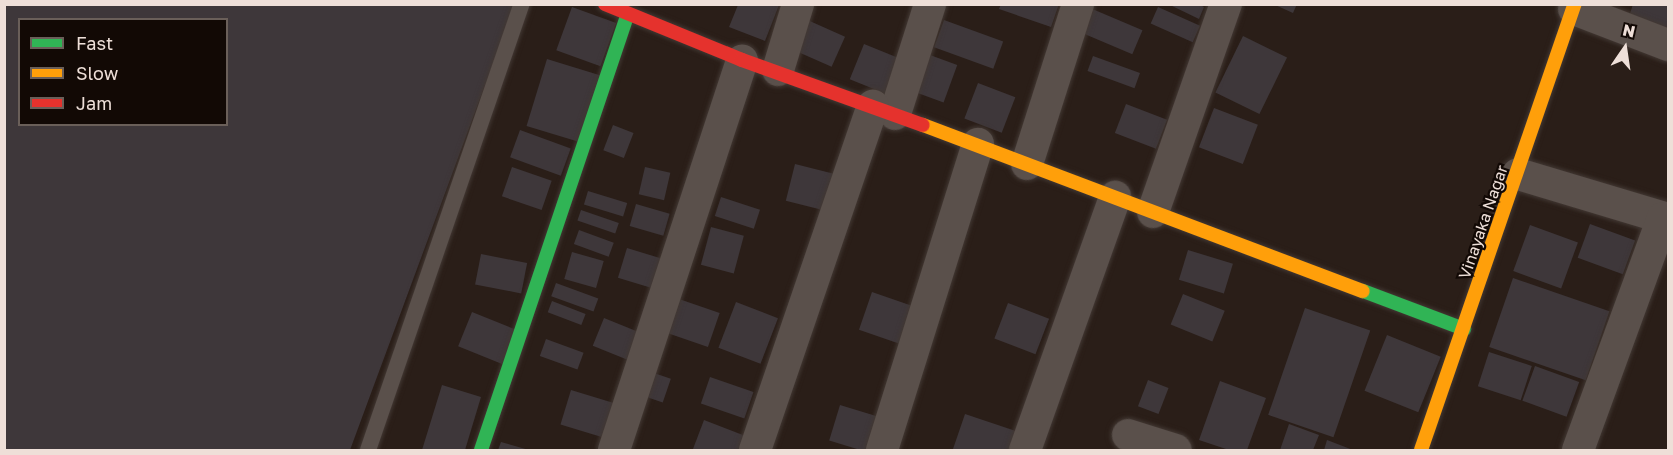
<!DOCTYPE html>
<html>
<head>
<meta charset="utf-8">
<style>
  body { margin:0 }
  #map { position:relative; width:1673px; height:455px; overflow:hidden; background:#2a1e18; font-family:"Golos Text",sans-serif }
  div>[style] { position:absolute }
  .building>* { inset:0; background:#3e373a; transform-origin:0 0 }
  .roads { filter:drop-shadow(0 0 2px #423833) drop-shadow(0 0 2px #423833) }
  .lane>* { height:16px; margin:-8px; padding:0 8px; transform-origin:8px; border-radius:8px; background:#5a504b }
  .street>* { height:32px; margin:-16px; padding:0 16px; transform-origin:16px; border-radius:16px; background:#5a504b }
  .fast>* { height:14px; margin:-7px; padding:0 7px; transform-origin:7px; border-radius:7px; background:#30b455 }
  .slow>* { height:14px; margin:-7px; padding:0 7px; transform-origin:7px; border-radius:7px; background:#ff9f0a }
  .jam>* { height:14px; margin:-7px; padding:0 7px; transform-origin:7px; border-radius:7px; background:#e5322d }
  span { translate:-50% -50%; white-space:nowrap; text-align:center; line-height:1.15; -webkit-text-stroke:4.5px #120905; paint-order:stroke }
  .street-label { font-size:16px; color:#eedfd8 }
  .frame { position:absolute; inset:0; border:6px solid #eedfd8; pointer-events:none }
  .legend { position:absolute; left:18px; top:18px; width:210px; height:108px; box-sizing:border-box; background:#120905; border:2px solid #6a5f59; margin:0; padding:8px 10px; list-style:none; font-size:18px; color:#eedfd8 }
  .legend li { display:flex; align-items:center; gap:12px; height:30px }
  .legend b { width:30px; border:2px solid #6a5f59 }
  .north { position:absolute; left:1595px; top:18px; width:60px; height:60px; -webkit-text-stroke:4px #120905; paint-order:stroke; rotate:13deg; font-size:16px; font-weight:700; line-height:24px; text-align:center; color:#eedfd8 }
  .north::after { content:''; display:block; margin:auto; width:21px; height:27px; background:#eedfd8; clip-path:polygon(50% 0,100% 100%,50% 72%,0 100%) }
</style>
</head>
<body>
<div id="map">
  <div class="building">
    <div style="clip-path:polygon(evenodd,4px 4px,515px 4px,350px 450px,4px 450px,4px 4px,20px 20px,226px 20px,226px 124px,20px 124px,20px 20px)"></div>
    <div style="clip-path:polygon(1001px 4px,1059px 4px,1051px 27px,999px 9px)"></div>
    <div style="clip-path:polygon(1168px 4px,1199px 4px,1204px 7px,1199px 19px)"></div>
    <div style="clip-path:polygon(1273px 4px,1297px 4px,1293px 13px)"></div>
    <div style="clip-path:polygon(1633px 4px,1668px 4px,1668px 33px,1628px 20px)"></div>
    <div style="clip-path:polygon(738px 5px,779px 5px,765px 41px,729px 27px)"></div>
    <div style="left:572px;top:7px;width:47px;height:46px;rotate:20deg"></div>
    <div style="left:1158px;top:7px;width:46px;height:18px;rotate:24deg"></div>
    <div style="left:1090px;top:8px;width:57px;height:26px;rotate:23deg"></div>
    <div style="left:803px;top:18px;width:46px;height:33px;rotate:24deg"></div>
    <div style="left:944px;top:20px;width:63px;height:29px;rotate:20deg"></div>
    <div style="left:1243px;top:36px;width:49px;height:63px;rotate:26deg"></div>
    <div style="left:864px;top:44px;width:40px;height:38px;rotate:22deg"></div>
    <div style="left:930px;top:55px;width:29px;height:40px;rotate:20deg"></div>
    <div style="left:1093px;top:56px;width:50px;height:16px;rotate:20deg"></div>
    <div style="left:547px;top:59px;width:57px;height:70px;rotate:17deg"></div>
    <div style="left:978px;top:83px;width:40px;height:38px;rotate:21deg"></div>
    <div style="left:1126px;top:104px;width:44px;height:31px;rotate:21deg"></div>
    <div style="left:1214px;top:108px;width:47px;height:42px;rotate:21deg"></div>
    <div style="left:613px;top:125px;width:22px;height:27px;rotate:21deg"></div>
    <div style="left:520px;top:130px;width:54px;height:29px;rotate:20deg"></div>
    <div style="left:795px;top:164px;width:42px;height:38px;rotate:14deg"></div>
    <div style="left:512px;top:167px;width:42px;height:31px;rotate:19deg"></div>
    <div style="left:645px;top:167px;width:26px;height:28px;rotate:13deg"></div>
    <div style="left:588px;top:191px;width:41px;height:14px;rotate:17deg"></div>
    <div style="left:721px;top:197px;width:41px;height:20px;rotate:18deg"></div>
    <div style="left:636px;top:204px;width:35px;height:23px;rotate:16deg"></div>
    <div style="left:581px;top:210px;width:40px;height:11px;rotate:19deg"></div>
    <div style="left:1590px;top:224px;width:48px;height:36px;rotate:20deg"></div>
    <div style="left:1530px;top:225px;width:51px;height:49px;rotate:20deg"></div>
    <div style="left:711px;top:227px;width:34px;height:39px;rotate:15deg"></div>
    <div style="left:579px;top:230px;width:37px;height:15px;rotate:20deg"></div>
    <div style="left:627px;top:248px;width:37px;height:31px;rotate:17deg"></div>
    <div style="left:1188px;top:250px;width:47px;height:31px;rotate:17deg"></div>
    <div style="left:572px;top:252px;width:33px;height:28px;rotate:16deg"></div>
    <div style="left:481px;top:254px;width:47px;height:31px;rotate:11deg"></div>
    <div style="left:1513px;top:278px;width:102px;height:73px;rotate:19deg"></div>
    <div style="left:556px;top:283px;width:45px;height:14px;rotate:20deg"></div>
    <div style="left:872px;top:292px;width:52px;height:40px;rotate:19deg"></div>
    <div style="left:1183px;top:294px;width:45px;height:33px;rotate:22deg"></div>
    <div style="left:679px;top:299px;width:43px;height:36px;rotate:19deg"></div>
    <div style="left:552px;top:301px;width:36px;height:12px;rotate:21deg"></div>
    <div style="left:736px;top:302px;width:45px;height:49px;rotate:21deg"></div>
    <div style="left:1008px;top:303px;width:44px;height:38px;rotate:21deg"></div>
    <div style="left:1305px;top:308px;width:69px;height:113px;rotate:19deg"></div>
    <div style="left:472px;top:312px;width:48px;height:37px;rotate:22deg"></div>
    <div style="left:604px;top:318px;width:40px;height:30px;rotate:22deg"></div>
    <div style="left:1387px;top:335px;width:58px;height:60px;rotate:22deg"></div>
    <div style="left:546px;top:339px;width:40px;height:18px;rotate:20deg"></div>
    <div style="left:1489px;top:352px;width:45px;height:36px;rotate:18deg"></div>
    <div style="left:1535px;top:366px;width:47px;height:37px;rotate:20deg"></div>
    <div style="left:651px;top:372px;width:21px;height:25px;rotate:19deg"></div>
    <div style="left:710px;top:377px;width:46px;height:28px;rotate:19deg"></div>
    <div style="left:1148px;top:380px;width:22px;height:28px;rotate:21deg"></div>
    <div style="clip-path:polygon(1220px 381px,1266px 398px,1247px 450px,1229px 450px,1199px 440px)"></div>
    <div style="clip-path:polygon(442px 385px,481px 397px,465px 450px,422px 450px)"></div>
    <div style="left:571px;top:390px;width:49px;height:36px;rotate:17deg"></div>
    <div style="left:840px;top:405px;width:48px;height:37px;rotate:17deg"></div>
    <div style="clip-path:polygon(965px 414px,1022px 433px,1016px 450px,953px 449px)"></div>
    <div style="clip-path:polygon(704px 420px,748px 437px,743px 450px,693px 449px)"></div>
    <div style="clip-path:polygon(1289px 424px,1319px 435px,1313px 450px,1280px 450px)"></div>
    <div style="clip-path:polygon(1327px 440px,1353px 450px,1324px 450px)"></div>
    <div style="clip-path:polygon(501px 442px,529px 450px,498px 450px)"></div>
  </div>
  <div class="roads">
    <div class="lane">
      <div style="left:368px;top:450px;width:472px;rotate:-71deg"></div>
    </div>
    <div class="street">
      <div style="left:1574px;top:9px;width:101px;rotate:21deg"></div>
      <div style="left:778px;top:70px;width:69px;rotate:-73.1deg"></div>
      <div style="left:895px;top:114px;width:115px;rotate:-72.3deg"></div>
      <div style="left:1027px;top:164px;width:168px;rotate:-72.3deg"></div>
      <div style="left:1518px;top:174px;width:157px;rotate:16.7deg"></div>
      <div style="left:1153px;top:212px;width:220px;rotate:-70.7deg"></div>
      <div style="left:1128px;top:435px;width:50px;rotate:17.4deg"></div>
      <div style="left:614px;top:450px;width:410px;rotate:-71.8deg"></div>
      <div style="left:755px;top:450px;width:364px;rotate:-71.1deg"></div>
      <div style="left:882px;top:450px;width:321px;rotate:-72.6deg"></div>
      <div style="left:1025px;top:450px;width:269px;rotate:-70.4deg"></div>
      <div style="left:1578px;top:450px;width:247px;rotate:-69.9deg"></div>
    </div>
    <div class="fast">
      <div style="left:1363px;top:291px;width:108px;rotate:20.6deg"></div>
      <div style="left:481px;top:450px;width:460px;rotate:-71.4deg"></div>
    </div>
    <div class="slow">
      <div style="left:923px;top:125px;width:470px;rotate:20.7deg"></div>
      <div style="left:1421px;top:450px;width:472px;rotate:-71deg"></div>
    </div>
    <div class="jam">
      <div style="left:605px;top:4px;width:148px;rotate:22.2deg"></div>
      <div style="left:742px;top:60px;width:192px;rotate:19.8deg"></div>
    </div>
  </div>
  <div class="street-label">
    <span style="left:1483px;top:222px;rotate:-71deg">Vinayaka Nagar</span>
  </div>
  <div class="frame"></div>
  <ul class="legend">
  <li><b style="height:8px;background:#30b455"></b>Fast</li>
  <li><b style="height:8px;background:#ff9f0a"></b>Slow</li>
  <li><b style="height:8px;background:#e5322d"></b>Jam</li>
  </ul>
  <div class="north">N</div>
</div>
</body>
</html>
